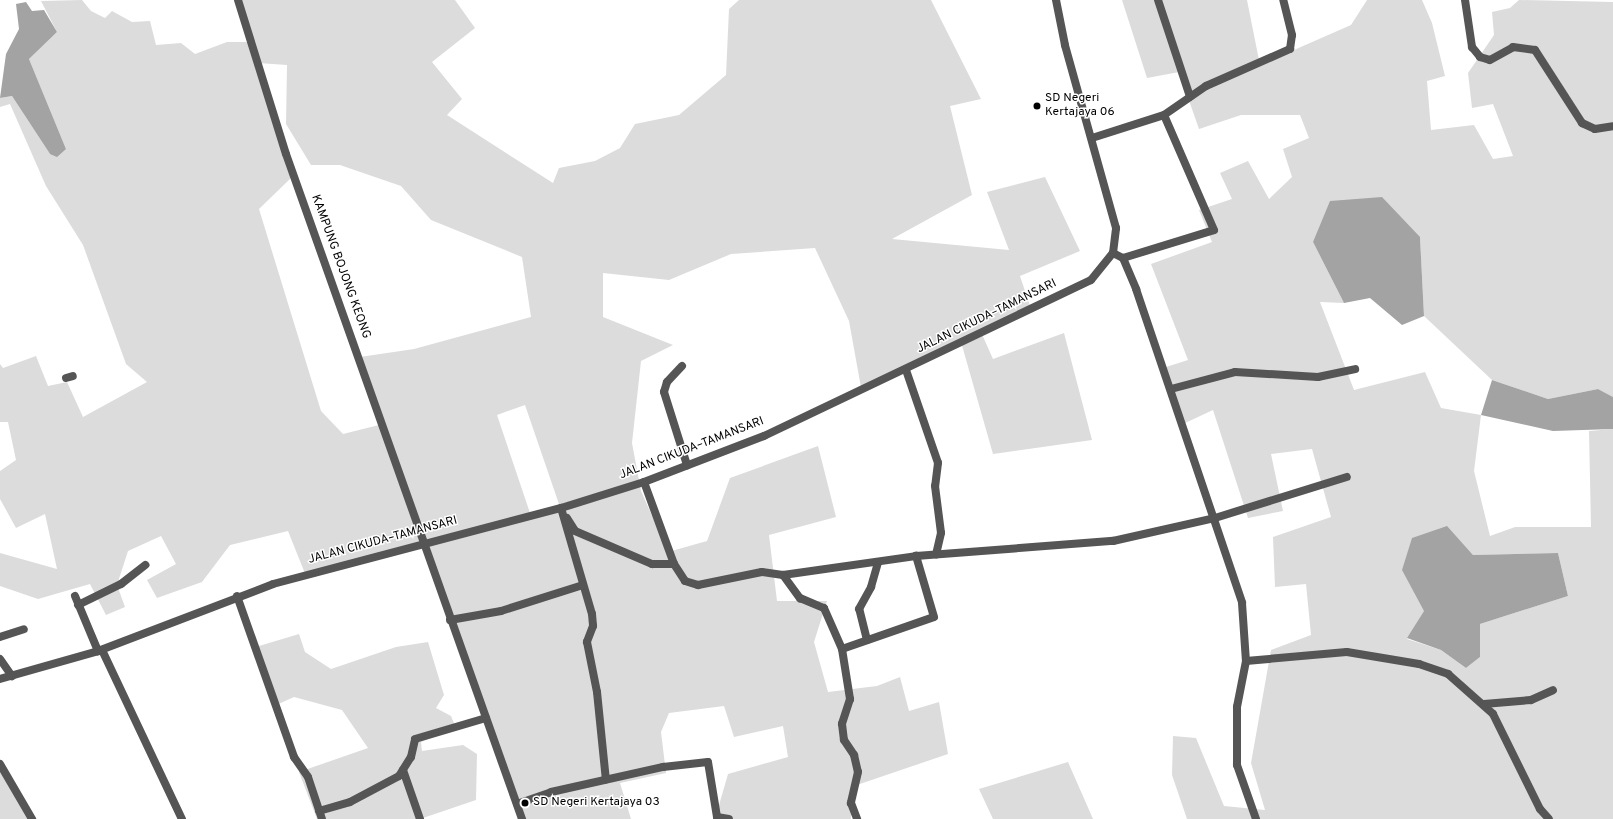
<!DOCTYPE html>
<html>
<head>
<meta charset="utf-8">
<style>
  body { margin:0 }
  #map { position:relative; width:1613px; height:819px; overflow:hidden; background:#fff; font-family:Overpass,sans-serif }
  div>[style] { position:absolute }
  .green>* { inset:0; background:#dcdcdc }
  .water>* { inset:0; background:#a3a3a3 }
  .minor>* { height:8px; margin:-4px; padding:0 4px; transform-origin:4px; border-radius:4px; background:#555 }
  .dots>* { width:11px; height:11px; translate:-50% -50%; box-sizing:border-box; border:2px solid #fff; border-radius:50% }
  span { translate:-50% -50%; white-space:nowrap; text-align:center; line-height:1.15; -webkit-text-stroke:3px #fff; paint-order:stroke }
  .poi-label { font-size:12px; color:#000 }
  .left { translate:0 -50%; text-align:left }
  .street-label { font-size:12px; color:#000 }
</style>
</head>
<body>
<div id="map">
  <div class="green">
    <div style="clip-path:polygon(evenodd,82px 0,91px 11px,105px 18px,112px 11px,132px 22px,150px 21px,156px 45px,181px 43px,195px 54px,227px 42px,250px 42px,236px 0,455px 0,475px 28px,432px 62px,462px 99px,447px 115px,553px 183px,559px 168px,595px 161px,620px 148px,635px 124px,679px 115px,726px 75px,729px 9px,739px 0,931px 0,981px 99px,950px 106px,972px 195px,892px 239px,1009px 250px,987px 192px,1045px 177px,1080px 251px,1020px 276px,1030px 306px,981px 332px,993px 359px,1064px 333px,1092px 440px,993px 454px,961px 342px,862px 393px,849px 321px,815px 248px,731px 254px,669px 280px,603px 273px,603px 317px,673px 345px,641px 361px,632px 443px,641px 491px,668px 552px,707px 541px,730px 478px,818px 446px,836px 517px,769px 535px,777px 601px,827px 601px,814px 642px,828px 692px,877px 686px,900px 677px,909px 711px,939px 702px,948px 754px,851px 787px,851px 819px,715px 819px,728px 774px,788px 757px,783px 726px,734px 737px,724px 706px,669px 713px,661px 732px,666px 773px,620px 783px,631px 819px,520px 819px,425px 543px,306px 576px,288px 531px,230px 545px,202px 582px,157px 598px,147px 580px,176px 564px,161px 536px,128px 551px,117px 585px,125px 607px,106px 615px,90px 584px,38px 599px,0 586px,0 553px,57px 569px,45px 514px,16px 528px,0 499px,0 471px,16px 460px,8px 422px,0 422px,0 364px,3px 368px,36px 356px,48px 386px,67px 382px,83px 417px,147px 382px,126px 364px,83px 245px,46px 186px,10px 104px,0 107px,0 98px,12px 96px,50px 154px,66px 149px,29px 59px,57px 32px,41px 1px,82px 0,258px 63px,287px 65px,286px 124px,311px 165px,340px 165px,401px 186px,431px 220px,522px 257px,531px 317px,414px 349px,360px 357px,383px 424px,343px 434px,321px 411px,259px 209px,292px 177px,258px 63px,82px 0,525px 405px,561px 510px,531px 516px,497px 415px,525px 405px)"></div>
    <div style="clip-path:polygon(evenodd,1122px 0,1247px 0,1260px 65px,1351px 25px,1367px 0,1422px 0,1432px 23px,1445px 76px,1427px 81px,1431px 130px,1474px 125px,1493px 159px,1513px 156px,1493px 104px,1472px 108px,1468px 73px,1494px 35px,1492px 12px,1510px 8px,1519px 0,1613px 2px,1613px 397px,1598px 389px,1548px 399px,1492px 380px,1424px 316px,1420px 237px,1313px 242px,1344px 303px,1320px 302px,1354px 390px,1425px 372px,1441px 408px,1481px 415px,1474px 471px,1490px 536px,1515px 527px,1591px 527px,1589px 431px,1613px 429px,1613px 819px,1187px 819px,1172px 775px,1173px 736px,1196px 738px,1224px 806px,1265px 810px,1251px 763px,1271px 650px,1311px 635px,1306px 584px,1275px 587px,1273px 537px,1331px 517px,1312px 449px,1271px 454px,1283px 511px,1248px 518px,1213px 410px,1183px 424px,1163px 368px,1188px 360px,1151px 264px,1212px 242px,1199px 210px,1232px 199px,1220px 173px,1248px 161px,1269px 199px,1292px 177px,1283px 149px,1309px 138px,1300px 115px,1241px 115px,1199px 129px,1179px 72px,1147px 78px,1122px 0,1447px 527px,1473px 555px,1558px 553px,1568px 596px,1480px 624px,1480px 657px,1466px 668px,1441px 650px,1407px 639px,1424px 611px,1447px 527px)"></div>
    <div style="clip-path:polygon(299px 634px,305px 652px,331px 669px,396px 647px,428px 642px,444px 695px,436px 708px,451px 716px,456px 728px,421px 742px,422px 751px,463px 745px,477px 754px,476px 800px,420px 819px,317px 819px,299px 772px,368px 748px,342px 710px,294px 697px,274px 706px,252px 648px)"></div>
    <div style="clip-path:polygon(0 760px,31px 819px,0 819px)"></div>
    <div style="clip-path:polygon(1068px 762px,1093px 819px,993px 819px,979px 789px)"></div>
  </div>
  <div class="water">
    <div style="clip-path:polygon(26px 2px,32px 11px,44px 10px,57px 32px,29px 59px,66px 149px,57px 157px,50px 154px,12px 96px,0 98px,6px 54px,19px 29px,16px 4px)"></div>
    <div style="clip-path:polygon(1382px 197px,1420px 237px,1424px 316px,1402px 325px,1370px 298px,1344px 303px,1313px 242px,1330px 201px)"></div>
    <div style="clip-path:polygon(1492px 380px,1548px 399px,1598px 389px,1613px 397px,1613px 429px,1553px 431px,1481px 415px)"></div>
    <div style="clip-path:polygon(1447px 526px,1473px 555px,1558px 553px,1568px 596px,1480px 624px,1480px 657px,1466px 668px,1441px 650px,1407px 638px,1424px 611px,1402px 570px,1412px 538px)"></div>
  </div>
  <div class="minor">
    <div style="left:238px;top:0;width:161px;rotate:72.7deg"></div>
    <div style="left:286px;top:154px;width:706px;rotate:70.46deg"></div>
    <div style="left:1158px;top:0;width:102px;rotate:71.7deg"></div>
    <div style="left:1465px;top:0;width:48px;rotate:81.5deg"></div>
    <div style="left:1472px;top:47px;width:13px;rotate:51deg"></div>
    <div style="left:1480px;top:57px;width:10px;rotate:17deg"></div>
    <div style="left:1490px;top:60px;width:26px;rotate:-29deg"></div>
    <div style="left:1513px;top:47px;width:22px;rotate:8deg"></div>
    <div style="left:1535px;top:50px;width:87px;rotate:57.2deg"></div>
    <div style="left:1582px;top:123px;width:14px;rotate:25deg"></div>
    <div style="left:1595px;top:129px;width:18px;rotate:-9deg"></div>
    <div style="left:1092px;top:138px;width:76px;rotate:-17.7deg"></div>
    <div style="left:1164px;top:115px;width:51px;rotate:-34.6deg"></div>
    <div style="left:1206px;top:86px;width:92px;rotate:-23.8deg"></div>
    <div style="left:1290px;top:49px;width:14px;rotate:-82deg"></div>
    <div style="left:1292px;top:35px;width:36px;rotate:-104deg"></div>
    <div style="left:1113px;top:253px;width:11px;rotate:27deg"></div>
    <div style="left:1123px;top:258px;width:34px;rotate:67deg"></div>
    <div style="left:1136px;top:289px;width:331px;rotate:71.3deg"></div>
    <div style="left:1242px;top:603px;width:58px;rotate:86.1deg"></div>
    <div style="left:1246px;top:661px;width:47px;rotate:101.1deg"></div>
    <div style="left:1237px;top:707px;width:58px;rotate:90deg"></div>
    <div style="left:1237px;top:765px;width:57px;rotate:70.6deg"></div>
    <div style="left:1123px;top:258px;width:95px;rotate:-17.1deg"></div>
    <div style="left:1214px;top:230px;width:125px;rotate:-113.5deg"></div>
    <div style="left:682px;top:366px;width:22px;rotate:133deg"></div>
    <div style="left:667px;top:382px;width:10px;rotate:107deg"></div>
    <div style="left:664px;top:392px;width:77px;rotate:72.5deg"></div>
    <div style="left:906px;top:370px;width:98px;rotate:71deg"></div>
    <div style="left:938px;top:463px;width:23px;rotate:97deg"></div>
    <div style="left:935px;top:486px;width:47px;rotate:82.7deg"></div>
    <div style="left:941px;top:533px;width:22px;rotate:103deg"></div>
    <div style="left:66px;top:378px;width:7px;rotate:-16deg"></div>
    <div style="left:1171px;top:389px;width:66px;rotate:-14.9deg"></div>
    <div style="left:1235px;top:372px;width:83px;rotate:3.4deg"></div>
    <div style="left:1318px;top:377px;width:38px;rotate:-12deg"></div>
    <div style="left:644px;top:482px;width:87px;rotate:69.9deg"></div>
    <div style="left:674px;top:564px;width:20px;rotate:57deg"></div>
    <div style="left:685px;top:581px;width:14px;rotate:17deg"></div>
    <div style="left:698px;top:585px;width:65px;rotate:-11.5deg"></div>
    <div style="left:762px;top:572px;width:21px;rotate:8deg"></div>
    <div style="left:783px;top:575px;width:134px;rotate:-8.1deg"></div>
    <div style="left:916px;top:556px;width:198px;rotate:-4.4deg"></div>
    <div style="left:1113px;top:541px;width:105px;rotate:-12.7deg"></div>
    <div style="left:1215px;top:518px;width:138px;rotate:-17.3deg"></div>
    <div style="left:561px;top:508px;width:110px;rotate:73.7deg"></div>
    <div style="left:592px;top:614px;width:12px;rotate:85deg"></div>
    <div style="left:593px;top:626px;width:17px;rotate:111deg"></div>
    <div style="left:587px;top:642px;width:51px;rotate:78.7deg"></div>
    <div style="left:597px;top:692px;width:88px;rotate:84.2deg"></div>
    <div style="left:567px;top:518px;width:15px;rotate:58deg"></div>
    <div style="left:575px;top:531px;width:84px;rotate:23.2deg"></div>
    <div style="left:652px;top:564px;width:22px"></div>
    <div style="left:783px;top:575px;width:29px;rotate:54deg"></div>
    <div style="left:800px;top:598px;width:26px;rotate:23deg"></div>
    <div style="left:824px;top:608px;width:45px;rotate:66.3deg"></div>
    <div style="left:842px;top:649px;width:51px;rotate:80.9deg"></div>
    <div style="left:850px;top:699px;width:26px;rotate:108deg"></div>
    <div style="left:842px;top:724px;width:16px;rotate:83deg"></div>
    <div style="left:844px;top:740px;width:18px;rotate:56deg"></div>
    <div style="left:854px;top:755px;width:17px;rotate:77deg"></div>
    <div style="left:858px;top:772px;width:32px;rotate:103deg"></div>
    <div style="left:851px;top:803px;width:17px;rotate:69deg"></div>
    <div style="left:75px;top:596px;width:60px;rotate:67.3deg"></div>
    <div style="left:237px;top:596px;width:171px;rotate:70.5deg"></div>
    <div style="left:294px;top:757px;width:24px;rotate:55deg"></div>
    <div style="left:308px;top:777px;width:44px;rotate:71.6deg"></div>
    <div style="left:78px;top:605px;width:48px;rotate:-26deg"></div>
    <div style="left:121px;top:584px;width:31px;rotate:-38deg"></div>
    <div style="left:450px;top:620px;width:52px;rotate:-10deg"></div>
    <div style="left:501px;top:611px;width:86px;rotate:-17.6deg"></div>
    <div style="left:0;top:637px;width:25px;rotate:-18deg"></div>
    <div style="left:867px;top:640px;width:32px;rotate:-104deg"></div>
    <div style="left:859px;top:609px;width:25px;rotate:-61deg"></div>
    <div style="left:871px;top:587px;width:26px;rotate:-74deg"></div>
    <div style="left:842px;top:649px;width:97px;rotate:-19.2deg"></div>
    <div style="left:934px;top:617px;width:64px;rotate:-106.4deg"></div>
    <div style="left:102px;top:650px;width:187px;rotate:64.7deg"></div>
    <div style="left:0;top:659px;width:21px;rotate:55deg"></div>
    <div style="left:1246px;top:661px;width:101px;rotate:-5.1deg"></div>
    <div style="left:1347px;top:652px;width:73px;rotate:9.5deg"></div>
    <div style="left:1419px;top:664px;width:31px;rotate:19deg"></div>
    <div style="left:1448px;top:674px;width:60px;rotate:41.6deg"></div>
    <div style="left:1493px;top:714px;width:106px;rotate:63.7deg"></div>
    <div style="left:1540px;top:809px;width:13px;rotate:48deg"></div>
    <div style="left:0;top:679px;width:102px;rotate:-15.9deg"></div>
    <div style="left:98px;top:651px;width:187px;rotate:-20.9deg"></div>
    <div style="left:273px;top:584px;width:298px;rotate:-14.8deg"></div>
    <div style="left:561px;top:508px;width:87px;rotate:-17.4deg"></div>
    <div style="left:644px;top:482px;width:129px;rotate:-21deg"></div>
    <div style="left:764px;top:436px;width:362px;rotate:-25.5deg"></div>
    <div style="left:1091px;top:280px;width:35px;rotate:-51deg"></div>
    <div style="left:1113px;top:253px;width:25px;rotate:-83deg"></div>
    <div style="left:1116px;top:228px;width:190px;rotate:-105.6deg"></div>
    <div style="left:1065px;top:45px;width:46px;rotate:-101.3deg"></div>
    <div style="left:1484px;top:704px;width:47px;rotate:-4.9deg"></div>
    <div style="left:1531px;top:700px;width:24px;rotate:-24deg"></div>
    <div style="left:0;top:764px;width:64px;rotate:59.8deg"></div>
    <div style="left:403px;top:770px;width:52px;rotate:70.9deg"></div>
    <div style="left:517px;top:804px;width:36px;rotate:-19deg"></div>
    <div style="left:551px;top:792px;width:115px;rotate:-12.6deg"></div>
    <div style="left:663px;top:767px;width:45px;rotate:-6.3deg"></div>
    <div style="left:708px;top:762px;width:56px;rotate:80.7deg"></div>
    <div style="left:717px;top:817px;width:12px;rotate:9deg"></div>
    <div style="left:319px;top:811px;width:32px;rotate:-16deg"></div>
    <div style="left:350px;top:802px;width:55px;rotate:-28deg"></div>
    <div style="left:399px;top:776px;width:22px;rotate:-58deg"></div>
    <div style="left:411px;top:757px;width:18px;rotate:-77deg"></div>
    <div style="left:415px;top:739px;width:74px;rotate:-16.5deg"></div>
  </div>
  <div class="dots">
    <div style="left:1037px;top:106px;background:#000"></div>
    <div style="left:525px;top:803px;background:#000"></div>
  </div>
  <div class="poi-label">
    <span class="left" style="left:1045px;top:106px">SD Negeri<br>Kertajaya 06</span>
    <span class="left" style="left:533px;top:803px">SD Negeri Kertajaya 03</span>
  </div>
  <div class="street-label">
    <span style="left:340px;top:267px;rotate:70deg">KAMPUNG BOJONG KEONG</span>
    <span style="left:987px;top:317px;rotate:-26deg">JALAN CIKUDA–TAMANSARI</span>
    <span style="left:692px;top:449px;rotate:-21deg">JALAN CIKUDA–TAMANSARI</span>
    <span style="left:383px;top:541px;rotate:-15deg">JALAN CIKUDA–TAMANSARI</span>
  </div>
</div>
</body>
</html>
